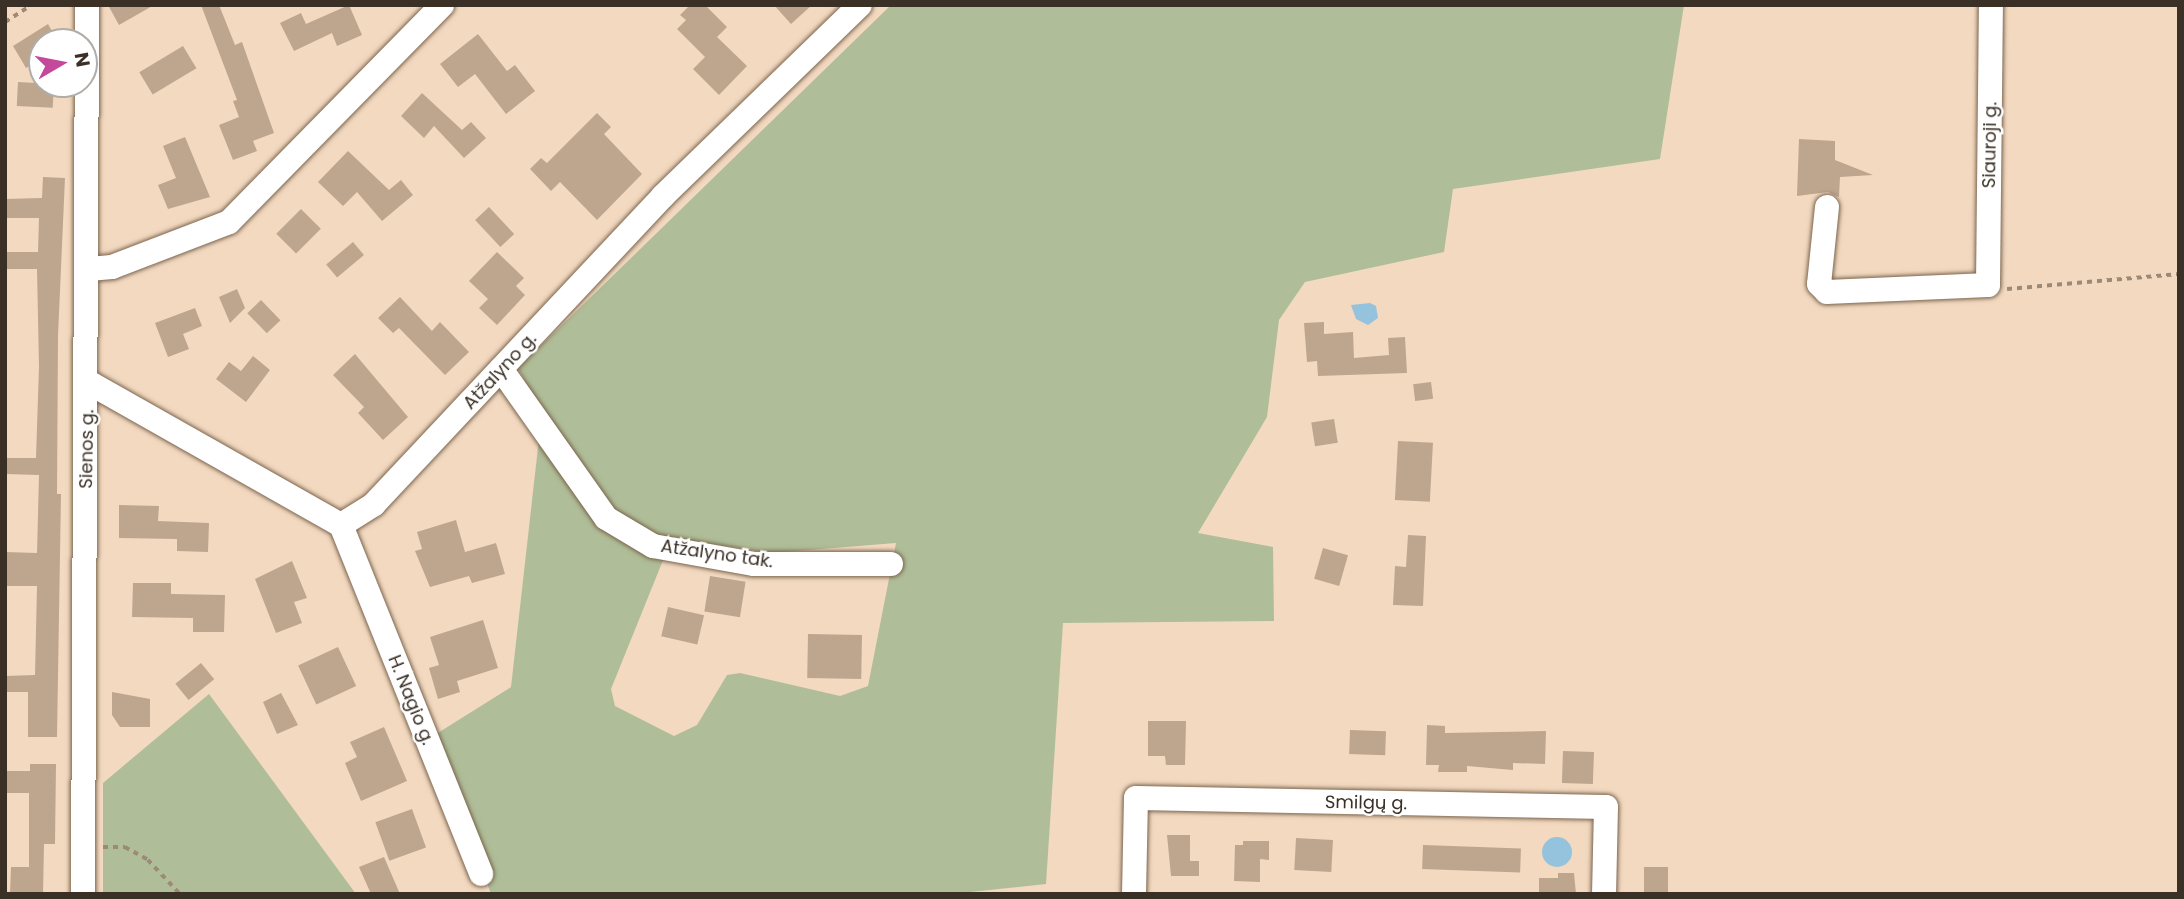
<!DOCTYPE html>
<html>
<head>
<meta charset="utf-8">
<style>
  body { margin:0 }
  #map { position:relative; width:2184px; height:899px; overflow:hidden; background:#f3d9c0; font-family:Poppins,sans-serif }
  div>[style] { position:absolute }
  .green>* { inset:0; background:#afbe98 }
  .water>* { inset:0; background:#95c2dc }
  .round { border-radius:50% }
  .building>* { inset:0; background:#bea58d; transform-origin:0 0 }
  .path>* { height:3.5px; margin-top:-1.75px; transform-origin:0; background:repeating-linear-gradient(90deg,#9c8a78 0 5px,transparent 0 10px) }
  .roads { filter:drop-shadow(0 0 2px #7b654e) drop-shadow(0 0 2px #7b654e) }
  .minor>* { height:24px; margin:-12px; padding:0 12px; transform-origin:12px; border-radius:12px; background:#fff }
  span { translate:-50% -50%; white-space:nowrap; text-align:center; line-height:1.15; -webkit-text-stroke:5px #fff; paint-order:stroke }
  .street-label { font-size:18px; color:#3a3026 }
  .frame { position:absolute; inset:0; border:7px solid #3a3026; pointer-events:none }
  .north { position:absolute; left:28px; top:28px; width:70px; height:70px; box-sizing:border-box; background:#fff; border:2px solid #b0aca8; border-radius:50%; rotate:80deg; font-size:19px; font-weight:700; line-height:28px; text-align:center; color:#3a3026 }
  .north::after { content:''; display:block; margin:auto; width:24px; height:32px; background:#c4499a; clip-path:polygon(50% 0,100% 100%,50% 72%,0 100%) }
</style>
</head>
<body>
<div id="map">
  <div class="green">
    <div style="clip-path:polygon(evenodd,891px 5px,1684px 5px,1660px 159px,1453px 189px,1444px 252px,1305px 282px,1279px 320px,1267px 417px,1198px 533px,1273px 547px,1274px 621px,1063px 623px,1046px 884px,951px 894px,491px 894px,433px 736px,511px 687px,542px 412px,518px 368px,891px 5px,672px 538px,771px 553px,896px 543px,868px 686px,840px 696px,740px 673px,727px 675px,697px 725px,674px 736px,615px 706px,611px 689px,672px 538px)"></div>
    <div style="clip-path:polygon(209px 694px,356px 894px,103px 894px,103px 783px)"></div>
  </div>
  <div class="water">
    <div style="clip-path:polygon(1370px 303px,1376px 306px,1378px 318px,1368px 325px,1356px 319px,1351px 305px)"></div>
    <div class="round" style="left:1542px;top:837px;width:30px;height:30px"></div>
  </div>
  <div class="building">
    <div style="clip-path:polygon(108px 5px,154px 5px,119px 25px)"></div>
    <div style="clip-path:polygon(201px 5px,219px 5px,235px 45px,242px 42px,274px 133px,253px 141px,257px 151px,233px 160px,219px 125px,239px 117px,233px 101px,237px 100px)"></div>
    <div style="clip-path:polygon(349px 5px,362px 35px,337px 46px,332px 33px,294px 51px,280px 23px,301px 13px,306px 24px)"></div>
    <div style="clip-path:polygon(690px 5px,705px 5px,727px 27px,717px 37px,747px 66px,719px 95px,693px 69px,705px 57px,677px 29px,686px 20px,680px 15px)"></div>
    <div style="clip-path:polygon(774px 5px,812px 5px,791px 24px)"></div>
    <div style="clip-path:polygon(48px 24px,58px 42px,42px 42px,42px 59px,26px 68px,13px 46px)"></div>
    <div style="clip-path:polygon(478px 34px,507px 71px,515px 65px,535px 91px,506px 114px,475px 74px,458px 87px,440px 64px)"></div>
    <div style="left:183px;top:46px;width:26px;height:51px;rotate:59deg"></div>
    <div style="left:18px;top:82px;width:36px;height:24px;rotate:3deg"></div>
    <div style="clip-path:polygon(422px 93px,462px 130px,471px 122px,486px 138px,464px 158px,434px 126px,424px 138px,401px 116px)"></div>
    <div style="clip-path:polygon(597px 113px,611px 127px,604px 134px,642px 174px,597px 220px,560px 182px,551px 191px,530px 169px,541px 158px,547px 163px)"></div>
    <div style="clip-path:polygon(185px 137px,210px 197px,168px 209px,158px 185px,176px 178px,163px 146px)"></div>
    <div style="clip-path:polygon(1799px 139px,1835px 141px,1835px 160px,1873px 175px,1840px 177px,1839px 197px,1828px 192px,1797px 196px)"></div>
    <div style="clip-path:polygon(348px 151px,389px 190px,401px 180px,413px 195px,382px 221px,357px 192px,343px 206px,318px 182px)"></div>
    <div style="clip-path:polygon(43px 177px,65px 178px,58px 336px,57px 494px,61px 494px,57px 737px,28px 737px,28px 692px,5px 692px,5px 676px,35px 675px,37px 586px,5px 586px,5px 552px,37px 553px,39px 475px,5px 474px,5px 458px,36px 458px,39px 367px,37px 269px,5px 269px,5px 252px,38px 252px,39px 218px,5px 218px,5px 199px,42px 198px)"></div>
    <div style="left:489px;top:207px;width:37px;height:19px;rotate:47deg"></div>
    <div style="left:301px;top:209px;width:28px;height:35px;rotate:45deg"></div>
    <div style="left:353px;top:242px;width:17px;height:35px;rotate:50deg"></div>
    <div style="clip-path:polygon(497px 252px,524px 278px,516px 286px,525px 295px,497px 325px,479px 308px,488px 299px,469px 281px)"></div>
    <div style="clip-path:polygon(237px 289px,245px 308px,230px 323px,219px 297px)"></div>
    <div style="clip-path:polygon(400px 297px,432px 331px,440px 322px,469px 352px,445px 375px,399px 328px,393px 333px,378px 318px)"></div>
    <div style="left:261px;top:300px;width:28px;height:19px;rotate:46deg"></div>
    <div style="clip-path:polygon(195px 308px,202px 326px,183px 334px,189px 349px,168px 357px,155px 323px)"></div>
    <div style="clip-path:polygon(1324px 322px,1324px 334px,1353px 332px,1354px 358px,1389px 355px,1388px 338px,1405px 337px,1407px 373px,1318px 376px,1317px 361px,1307px 362px,1304px 323px)"></div>
    <div style="clip-path:polygon(355px 354px,408px 417px,383px 440px,358px 413px,364px 407px,333px 375px)"></div>
    <div style="clip-path:polygon(253px 356px,270px 370px,246px 402px,216px 379px,229px 362px,241px 371px)"></div>
    <div style="left:1431px;top:382px;width:17px;height:18px;rotate:83deg"></div>
    <div style="left:1334px;top:419px;width:24px;height:23px;rotate:81deg"></div>
    <div style="left:1398px;top:441px;width:35px;height:59px;rotate:3deg"></div>
    <div style="clip-path:polygon(119px 505px,159px 506px,158px 521px,209px 523px,208px 552px,177px 551px,177px 539px,119px 538px)"></div>
    <div style="clip-path:polygon(456px 520px,465px 552px,496px 543px,505px 574px,472px 583px,469px 576px,430px 587px,415px 551px,422px 549px,417px 532px)"></div>
    <div style="clip-path:polygon(1408px 535px,1426px 536px,1423px 606px,1393px 605px,1395px 566px,1406px 567px)"></div>
    <div style="left:1323px;top:548px;width:26px;height:32px;rotate:16deg"></div>
    <div style="clip-path:polygon(292px 561px,307px 598px,294px 602px,302px 623px,276px 633px,255px 579px)"></div>
    <div style="left:710px;top:576px;width:36px;height:36px;rotate:9deg"></div>
    <div style="clip-path:polygon(133px 583px,171px 583px,171px 594px,225px 595px,224px 632px,193px 632px,193px 618px,132px 617px)"></div>
    <div style="left:668px;top:607px;width:37px;height:30px;rotate:13deg"></div>
    <div style="clip-path:polygon(483px 620px,498px 668px,457px 681px,460px 692px,438px 699px,429px 668px,439px 665px,430px 637px)"></div>
    <div style="left:808px;top:634px;width:54px;height:44px;rotate:1deg"></div>
    <div style="left:338px;top:647px;width:43px;height:44px;rotate:65deg"></div>
    <div style="left:201px;top:663px;width:21px;height:33px;rotate:51deg"></div>
    <div style="clip-path:polygon(112px 692px,150px 699px,150px 727px,120px 727px,112px 715px)"></div>
    <div style="clip-path:polygon(281px 693px,298px 725px,277px 734px,263px 702px)"></div>
    <div style="clip-path:polygon(1148px 721px,1186px 721px,1185px 765px,1166px 765px,1165px 756px,1148px 756px)"></div>
    <div style="clip-path:polygon(1427px 725px,1445px 726px,1445px 733px,1546px 731px,1545px 764px,1513px 763px,1513px 770px,1467px 766px,1467px 772px,1438px 772px,1439px 765px,1426px 765px)"></div>
    <div style="clip-path:polygon(384px 727px,407px 781px,361px 801px,345px 763px,357px 757px,350px 742px)"></div>
    <div style="left:1350px;top:730px;width:36px;height:24px;rotate:2deg"></div>
    <div style="left:1563px;top:751px;width:31px;height:32px;rotate:2deg"></div>
    <div style="clip-path:polygon(30px 764px,56px 764px,55px 844px,44px 844px,43px 894px,10px 894px,11px 867px,29px 867px,29px 793px,5px 793px,5px 771px,30px 771px)"></div>
    <div style="left:412px;top:809px;width:41px;height:39px;rotate:70deg"></div>
    <div style="clip-path:polygon(1167px 835px,1190px 835px,1190px 861px,1199px 861px,1199px 876px,1171px 876px)"></div>
    <div style="left:1296px;top:838px;width:37px;height:32px;rotate:3deg"></div>
    <div style="clip-path:polygon(1243px 841px,1269px 841px,1269px 860px,1260px 859px,1260px 882px,1234px 881px,1235px 845px,1243px 845px)"></div>
    <div style="left:1423px;top:845px;width:98px;height:24px;rotate:2deg"></div>
    <div style="clip-path:polygon(384px 857px,400px 894px,371px 894px,359px 867px)"></div>
    <div style="left:1644px;top:867px;width:24px;height:27px"></div>
    <div style="clip-path:polygon(1558px 873px,1574px 873px,1576px 894px,1539px 894px,1539px 878px,1558px 878px)"></div>
  </div>
  <div class="path">
    <div style="left:5px;top:22px;width:31px;rotate:-33deg"></div>
    <div style="left:2007px;top:289px;width:173px;rotate:-5deg"></div>
    <div style="left:103px;top:847px;width:22px"></div>
    <div style="left:125px;top:847px;width:26px;rotate:29deg"></div>
    <div style="left:148px;top:860px;width:47px;rotate:46.7deg"></div>
  </div>
  <div class="roads">
    <div class="minor">
      <div style="left:1827px;top:207px;width:77px;rotate:95.9deg"></div>
      <div style="left:1819px;top:284px;width:11px;rotate:45deg"></div>
      <div style="left:1827px;top:292px;width:161px;rotate:-2.5deg"></div>
      <div style="left:1988px;top:285px;width:280px;rotate:-89.4deg"></div>
      <div style="left:89px;top:269px;width:23px;rotate:-5deg"></div>
      <div style="left:112px;top:267px;width:125px;rotate:-21deg"></div>
      <div style="left:229px;top:222px;width:304px;rotate:-45.5deg"></div>
      <div style="left:501px;top:369px;width:182px;rotate:54.8deg"></div>
      <div style="left:606px;top:518px;width:55px;rotate:30.8deg"></div>
      <div style="left:653px;top:546px;width:103px;rotate:10.1deg"></div>
      <div style="left:754px;top:564px;width:137px"></div>
      <div style="left:88px;top:382px;width:291px;rotate:29.5deg"></div>
      <div style="left:341px;top:525px;width:39px;rotate:-32deg"></div>
      <div style="left:374px;top:504px;width:422px;rotate:-46.8deg"></div>
      <div style="left:663px;top:196px;width:274px;rotate:-44.1deg"></div>
      <div style="left:341px;top:525px;width:376px;rotate:68.1deg"></div>
      <div style="left:83px;top:894px;width:889px;rotate:-89.74deg"></div>
      <div style="left:1134px;top:894px;width:96px;rotate:-88.8deg"></div>
      <div style="left:1136px;top:798px;width:470px;rotate:1.1deg"></div>
      <div style="left:1606px;top:807px;width:87px;rotate:91.3deg"></div>
    </div>
  </div>
  <div class="street-label">
    <span style="left:1990px;top:145px;rotate:-89deg">Siauroji g.</span>
    <span style="left:500px;top:371px;rotate:-47deg">Atžalyno g.</span>
    <span style="left:87px;top:449px;rotate:-89deg">Sienos g.</span>
    <span style="left:717px;top:554px;rotate:8deg">Atžalyno tak.</span>
    <span style="left:411px;top:700px;rotate:68deg">H. Nagio g.</span>
    <span style="left:1366px;top:803px;rotate:1deg">Smilgų g.</span>
  </div>
  <div class="frame"></div>
  <div class="north">N</div>
</div>
</body>
</html>
